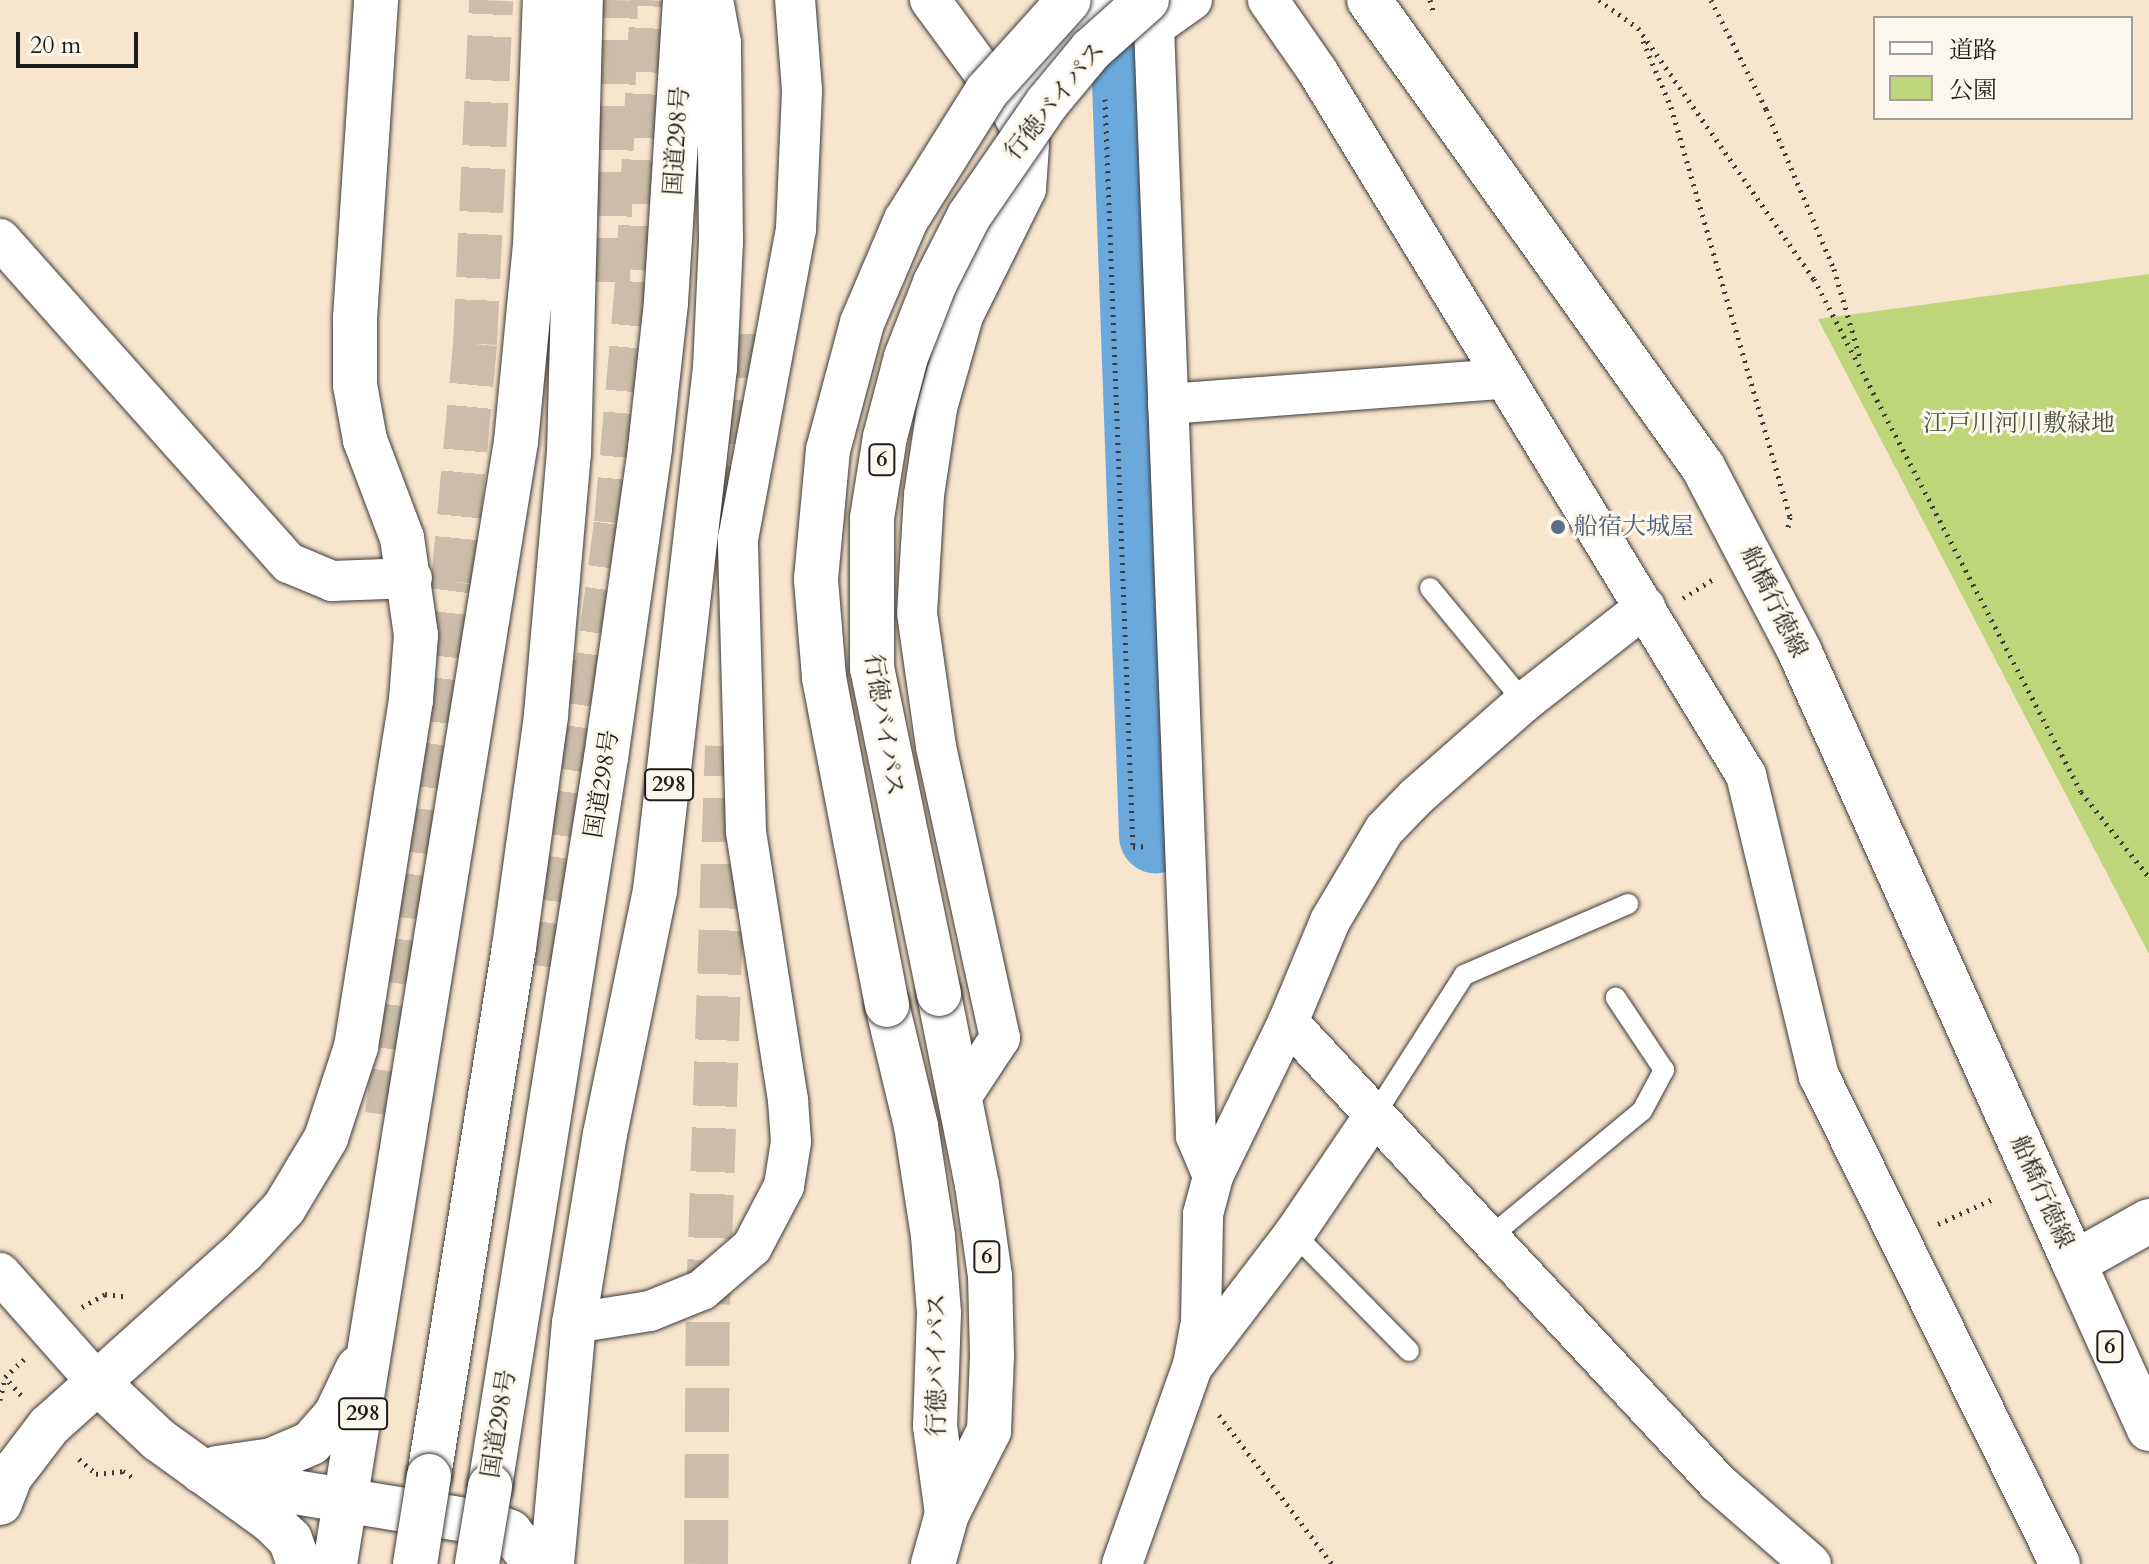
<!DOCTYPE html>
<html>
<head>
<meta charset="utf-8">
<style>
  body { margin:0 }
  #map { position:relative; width:2149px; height:1564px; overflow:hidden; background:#f7e5ce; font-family:Cardo,"Noto Serif JP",serif }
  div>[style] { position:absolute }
  .green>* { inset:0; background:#bed57a }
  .river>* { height:74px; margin:-37px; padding:0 37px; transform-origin:37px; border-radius:37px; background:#6ba9dd }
  .highway-tunnel>* { height:44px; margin-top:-22px; transform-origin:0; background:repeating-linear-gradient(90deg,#cbbdaa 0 44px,transparent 0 66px) }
  .path>* { height:5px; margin-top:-2.5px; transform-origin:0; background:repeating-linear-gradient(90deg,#3d3a37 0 2px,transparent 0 8px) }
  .roads { filter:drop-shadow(0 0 2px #3d3a37) drop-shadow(0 0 2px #3d3a37) }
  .lane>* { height:20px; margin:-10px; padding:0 10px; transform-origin:10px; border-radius:10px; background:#fff }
  .street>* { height:40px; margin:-20px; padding:0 20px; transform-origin:20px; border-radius:20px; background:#fff }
  .secondary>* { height:44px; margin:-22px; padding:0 22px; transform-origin:22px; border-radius:22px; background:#fff }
  .primary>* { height:44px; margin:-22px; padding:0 22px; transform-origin:22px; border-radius:22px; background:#fff }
  .highway>* { height:44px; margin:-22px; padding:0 22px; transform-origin:22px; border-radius:22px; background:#fff }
  .bridges { filter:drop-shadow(0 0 2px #3d3a37) drop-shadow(0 0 2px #3d3a37) }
  .primary-bridge>* { height:44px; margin:-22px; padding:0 22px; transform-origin:22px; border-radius:22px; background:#fff }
  .highway-bridge>* { height:44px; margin:-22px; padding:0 22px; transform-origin:22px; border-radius:22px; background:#fff }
  .dots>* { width:22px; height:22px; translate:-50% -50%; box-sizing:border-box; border:4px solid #fbf7ec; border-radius:50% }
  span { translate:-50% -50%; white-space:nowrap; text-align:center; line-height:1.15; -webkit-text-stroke:6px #fbf7ec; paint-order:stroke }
  .shield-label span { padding:2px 6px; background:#fbf7ec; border:2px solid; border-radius:6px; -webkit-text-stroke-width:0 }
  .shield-label { font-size:22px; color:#1c1c1c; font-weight:700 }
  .street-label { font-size:24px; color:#1c1c1c }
  .park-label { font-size:24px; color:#4d5438 }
  .service-label { font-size:24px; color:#4e5e75 }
  .left { translate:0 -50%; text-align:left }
  .legend { position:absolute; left:1873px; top:16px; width:260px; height:104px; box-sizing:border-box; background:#fbf7ec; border:2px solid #a29f99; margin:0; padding:10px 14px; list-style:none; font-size:24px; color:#1c1c1c }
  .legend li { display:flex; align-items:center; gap:16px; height:40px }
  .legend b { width:40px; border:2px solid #a29f99 }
  .scale { position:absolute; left:16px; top:32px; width:122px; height:36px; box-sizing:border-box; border:4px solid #1c1c1c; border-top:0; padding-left:10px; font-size:24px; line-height:28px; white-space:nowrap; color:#1c1c1c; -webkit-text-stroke:6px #fbf7ec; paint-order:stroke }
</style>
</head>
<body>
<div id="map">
  <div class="green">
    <div style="clip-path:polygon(2149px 274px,2149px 954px,1818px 319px)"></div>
  </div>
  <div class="river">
    <div style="left:1126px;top:0;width:837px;rotate:87.94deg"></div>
  </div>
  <div class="highway-tunnel">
    <div style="left:608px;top:282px;width:282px;rotate:-88.4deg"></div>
    <div style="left:734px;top:334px;width:171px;rotate:90deg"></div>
    <div style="left:593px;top:699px;width:177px;rotate:-82.6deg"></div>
    <div style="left:616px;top:523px;width:254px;rotate:-85deg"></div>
    <div style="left:638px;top:270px;width:270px;rotate:-87deg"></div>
    <div style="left:533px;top:965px;width:311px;rotate:-82.2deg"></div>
    <div style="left:387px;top:1115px;width:537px;rotate:-82.94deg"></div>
    <div style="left:453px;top:582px;width:239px;rotate:-84.7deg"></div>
    <div style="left:475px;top:344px;width:344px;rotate:-87.3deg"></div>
    <div style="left:706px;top:1564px;width:260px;rotate:-89.6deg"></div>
    <div style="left:708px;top:1304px;width:558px;rotate:-88.05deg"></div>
  </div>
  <div class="path">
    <div style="left:1430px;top:0;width:15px;rotate:74deg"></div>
    <div style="left:1599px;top:0;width:48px;rotate:35.7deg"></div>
    <div style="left:1638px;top:28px;width:307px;rotate:55deg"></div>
    <div style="left:1814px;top:279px;width:578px;rotate:62.5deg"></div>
    <div style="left:2081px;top:792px;width:109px;rotate:51.3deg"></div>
    <div style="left:1711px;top:0;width:122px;rotate:63.2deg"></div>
    <div style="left:1766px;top:109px;width:174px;rotate:67deg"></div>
    <div style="left:1834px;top:269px;width:93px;rotate:73.7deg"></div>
    <div style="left:1643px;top:41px;width:72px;rotate:67deg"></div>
    <div style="left:1671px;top:107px;width:427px;rotate:73.8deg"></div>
    <div style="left:1790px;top:517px;width:15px;rotate:101deg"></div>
    <div style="left:1105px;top:99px;width:749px;rotate:87.86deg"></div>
    <div style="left:1133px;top:847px;width:14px;rotate:-4deg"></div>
    <div style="left:1683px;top:598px;width:38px;rotate:-32deg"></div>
    <div style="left:1938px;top:1224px;width:63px;rotate:-24.5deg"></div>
    <div style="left:82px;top:1307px;width:26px;rotate:-29deg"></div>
    <div style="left:105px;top:1294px;width:23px;rotate:7deg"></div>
    <div style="left:21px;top:1395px;width:24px;rotate:-132deg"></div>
    <div style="left:5px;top:1377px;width:26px;rotate:-43deg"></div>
    <div style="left:0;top:1400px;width:23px;rotate:-77deg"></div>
    <div style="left:1219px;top:1415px;width:187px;rotate:52.8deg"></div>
    <div style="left:79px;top:1459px;width:23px;rotate:41deg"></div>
    <div style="left:96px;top:1474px;width:27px;rotate:-6deg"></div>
    <div style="left:123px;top:1471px;width:11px;rotate:34deg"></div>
  </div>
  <div class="roads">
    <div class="lane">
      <div style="left:1430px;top:588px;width:148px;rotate:50.5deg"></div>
      <div style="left:1374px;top:1116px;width:167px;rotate:-57.4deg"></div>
      <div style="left:1464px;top:975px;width:179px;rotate:-23.4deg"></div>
      <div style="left:1294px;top:1234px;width:164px;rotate:45.5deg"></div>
      <div style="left:1490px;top:1237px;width:197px;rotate:-39.7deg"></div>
      <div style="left:1642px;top:1111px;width:47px;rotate:-61.8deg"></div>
      <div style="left:1664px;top:1070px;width:87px;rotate:-123.7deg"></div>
    </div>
    <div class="street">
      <div style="left:930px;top:0;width:137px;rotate:53.6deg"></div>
      <div style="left:1011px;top:110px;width:39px;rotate:63deg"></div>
      <div style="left:1029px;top:145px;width:44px;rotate:93.9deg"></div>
      <div style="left:1026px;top:189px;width:142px;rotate:116.4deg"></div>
      <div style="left:963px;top:316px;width:96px;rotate:105.8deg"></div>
      <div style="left:937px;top:408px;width:88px;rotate:98.5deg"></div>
      <div style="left:924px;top:495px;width:118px;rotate:93.4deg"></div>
      <div style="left:917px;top:613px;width:135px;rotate:81.9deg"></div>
      <div style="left:936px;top:747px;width:298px;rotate:77.6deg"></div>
      <div style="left:1000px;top:1038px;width:67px;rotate:123.5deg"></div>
      <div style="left:1192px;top:0;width:47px;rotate:144.6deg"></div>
      <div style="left:1154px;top:27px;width:1110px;rotate:87.83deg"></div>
      <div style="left:1196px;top:1136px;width:43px;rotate:67deg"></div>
      <div style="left:1268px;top:0;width:88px;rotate:55.2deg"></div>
      <div style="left:1318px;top:72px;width:823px;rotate:58.67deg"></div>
      <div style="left:1746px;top:775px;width:310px;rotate:76.4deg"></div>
      <div style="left:1819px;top:1076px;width:544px;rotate:63.72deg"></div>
      <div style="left:1011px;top:110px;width:99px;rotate:-49.5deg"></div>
      <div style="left:1075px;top:35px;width:52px;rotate:-42.6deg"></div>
      <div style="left:0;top:239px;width:434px;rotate:48.3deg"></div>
      <div style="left:289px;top:563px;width:47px;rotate:22.7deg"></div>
      <div style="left:332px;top:581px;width:80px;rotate:-2.1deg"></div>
      <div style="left:1168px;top:404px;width:335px;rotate:-4.3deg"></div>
      <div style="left:1288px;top:1022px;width:630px;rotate:46.99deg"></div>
      <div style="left:1718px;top:1483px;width:123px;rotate:41.1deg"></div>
      <div style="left:0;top:1273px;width:143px;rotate:48.4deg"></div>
      <div style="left:574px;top:1323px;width:77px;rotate:-9deg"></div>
      <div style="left:650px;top:1311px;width:56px;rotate:-22deg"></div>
      <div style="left:702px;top:1290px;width:66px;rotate:-40.7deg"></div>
      <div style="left:752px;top:1247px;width:69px;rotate:-62.3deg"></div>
      <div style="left:784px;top:1186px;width:45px;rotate:-81deg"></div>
      <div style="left:791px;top:1142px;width:42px;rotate:-94.1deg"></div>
      <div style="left:788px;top:1100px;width:271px;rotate:-98.9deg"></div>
      <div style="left:746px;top:832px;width:293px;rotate:-91.6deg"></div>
      <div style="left:738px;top:539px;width:315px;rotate:-79.4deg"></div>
      <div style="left:796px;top:229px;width:139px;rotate:-87.5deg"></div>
      <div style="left:802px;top:90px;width:90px;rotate:-94.4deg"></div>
      <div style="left:1196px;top:1362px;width:161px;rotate:-52.6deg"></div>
      <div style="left:1294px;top:1234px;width:143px;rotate:-55.9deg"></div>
      <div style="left:1122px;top:1564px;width:211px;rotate:-70.4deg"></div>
      <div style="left:1193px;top:1365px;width:44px;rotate:-79.5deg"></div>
      <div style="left:1201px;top:1322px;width:108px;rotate:-88.9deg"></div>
      <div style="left:1203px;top:1214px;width:39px;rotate:-75deg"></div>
      <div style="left:1213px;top:1176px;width:171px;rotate:-64deg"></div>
      <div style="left:1288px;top:1022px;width:109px;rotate:-67.4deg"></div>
      <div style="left:1330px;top:921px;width:106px;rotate:-59.3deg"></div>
      <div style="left:1384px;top:830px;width:47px;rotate:-45.9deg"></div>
      <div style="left:1417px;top:796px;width:142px;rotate:-41.3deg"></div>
      <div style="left:1524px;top:702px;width:154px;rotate:-38.1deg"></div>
    </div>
    <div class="secondary">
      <div style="left:1369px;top:0;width:574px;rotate:54.43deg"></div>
      <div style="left:1703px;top:467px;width:207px;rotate:62.3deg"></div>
      <div style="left:1799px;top:650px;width:672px;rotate:65.84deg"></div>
      <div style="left:0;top:1503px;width:28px;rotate:-69deg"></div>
      <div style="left:10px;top:1477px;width:64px;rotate:-52.6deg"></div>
      <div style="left:49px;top:1426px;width:261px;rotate:-41.9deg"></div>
      <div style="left:243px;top:1252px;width:60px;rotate:-47deg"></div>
      <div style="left:284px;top:1208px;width:82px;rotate:-59deg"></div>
      <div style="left:326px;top:1138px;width:96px;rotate:-71.8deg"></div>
      <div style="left:356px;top:1047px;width:351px;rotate:-81deg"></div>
      <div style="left:411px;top:700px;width:65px;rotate:-85.6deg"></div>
      <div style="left:416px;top:635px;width:98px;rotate:-98.2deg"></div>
      <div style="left:402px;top:538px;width:105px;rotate:-110.7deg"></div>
      <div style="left:365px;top:440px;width:56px;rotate:-100.3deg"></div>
      <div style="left:355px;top:385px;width:67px;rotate:-90deg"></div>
      <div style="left:355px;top:318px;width:319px;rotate:-86.2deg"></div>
    </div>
    <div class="primary">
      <div style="left:887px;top:1005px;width:124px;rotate:76.5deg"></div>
      <div style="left:916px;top:1126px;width:111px;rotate:81.2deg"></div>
      <div style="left:933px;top:1236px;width:77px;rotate:85.5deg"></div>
      <div style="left:939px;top:1313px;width:113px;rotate:92deg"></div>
      <div style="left:935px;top:1426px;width:89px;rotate:82.2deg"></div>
      <div style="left:2149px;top:1221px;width:86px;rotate:150.8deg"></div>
      <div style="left:2074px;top:1263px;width:182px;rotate:65.7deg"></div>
      <div style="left:933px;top:1564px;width:52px;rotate:-74.4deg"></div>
      <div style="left:947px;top:1514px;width:93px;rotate:-63.2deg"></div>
      <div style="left:989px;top:1431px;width:75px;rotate:-87.7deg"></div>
      <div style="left:992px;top:1356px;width:80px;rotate:-91.4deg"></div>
      <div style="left:990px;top:1276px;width:92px;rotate:-98.1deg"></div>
      <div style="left:977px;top:1185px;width:195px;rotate:-101.3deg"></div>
    </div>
    <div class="highway">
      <div style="left:95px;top:1380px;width:88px;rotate:43.2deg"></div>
      <div style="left:159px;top:1440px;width:137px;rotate:35.8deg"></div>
      <div style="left:270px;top:1520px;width:28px;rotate:44deg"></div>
      <div style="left:290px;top:1539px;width:27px;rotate:70deg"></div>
      <div style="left:217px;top:1468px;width:56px;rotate:-8.3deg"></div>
      <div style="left:272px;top:1460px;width:43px;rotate:-23.6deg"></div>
      <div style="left:311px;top:1443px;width:38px;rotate:-49deg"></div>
      <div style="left:336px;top:1414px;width:51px;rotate:-64.4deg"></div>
      <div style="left:201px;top:1471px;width:59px;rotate:14.7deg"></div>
      <div style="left:258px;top:1486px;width:235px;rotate:9.3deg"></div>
      <div style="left:490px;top:1524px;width:22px;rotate:22deg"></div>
      <div style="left:510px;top:1532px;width:41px;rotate:50.9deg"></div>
      <div style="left:429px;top:1476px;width:536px;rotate:-80.87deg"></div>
      <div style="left:514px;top:947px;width:234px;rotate:-82.1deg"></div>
      <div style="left:546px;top:715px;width:263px;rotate:-85deg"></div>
      <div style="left:569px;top:453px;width:453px;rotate:-88.5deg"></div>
      <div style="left:490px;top:1486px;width:737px;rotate:-80.95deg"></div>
      <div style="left:606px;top:758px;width:313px;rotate:-81.9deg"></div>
      <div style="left:650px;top:448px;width:147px;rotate:-83.7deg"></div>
      <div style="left:666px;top:302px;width:303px;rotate:-86.4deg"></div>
      <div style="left:335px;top:1564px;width:1137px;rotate:-80.84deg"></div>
      <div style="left:516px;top:442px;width:197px;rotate:-84.5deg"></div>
      <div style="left:535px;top:246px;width:246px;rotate:-87.7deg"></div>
      <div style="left:552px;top:1564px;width:242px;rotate:-84.8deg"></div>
      <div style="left:574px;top:1323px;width:192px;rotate:-80.7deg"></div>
      <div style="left:605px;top:1134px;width:248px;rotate:-78.4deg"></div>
      <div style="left:655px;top:891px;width:526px;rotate:-83.46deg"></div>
      <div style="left:715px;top:368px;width:126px;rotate:-87.3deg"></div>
      <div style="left:721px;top:242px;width:199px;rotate:-90.6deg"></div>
      <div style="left:719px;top:43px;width:44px;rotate:-100.5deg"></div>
    </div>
  </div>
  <div class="bridges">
    <div class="primary-bridge">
      <div style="left:939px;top:994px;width:332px;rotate:-101.6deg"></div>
      <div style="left:872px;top:669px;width:151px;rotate:-90deg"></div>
      <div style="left:872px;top:518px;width:82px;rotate:-80.9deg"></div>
      <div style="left:885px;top:437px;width:83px;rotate:-75.3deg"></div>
      <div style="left:906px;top:357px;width:79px;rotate:-68.6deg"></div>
      <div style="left:935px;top:283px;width:75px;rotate:-63.1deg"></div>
      <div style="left:969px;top:216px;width:137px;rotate:-55.4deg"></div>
      <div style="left:1047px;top:103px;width:69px;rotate:-50.3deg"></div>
      <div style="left:1091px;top:50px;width:75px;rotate:-41.8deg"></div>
      <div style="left:887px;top:1005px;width:334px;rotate:-100.9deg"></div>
      <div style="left:824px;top:677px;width:98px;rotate:-94.7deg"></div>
      <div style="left:816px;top:579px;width:130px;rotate:-84.7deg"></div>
      <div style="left:828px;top:450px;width:131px;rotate:-75deg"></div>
      <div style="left:862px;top:323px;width:112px;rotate:-66.9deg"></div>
      <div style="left:906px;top:220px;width:152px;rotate:-57.9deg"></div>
      <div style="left:987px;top:91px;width:122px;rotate:-48deg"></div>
    </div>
    <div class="highway-bridge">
      <div style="left:415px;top:1564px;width:89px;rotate:-81deg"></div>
      <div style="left:477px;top:1564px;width:79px;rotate:-80.5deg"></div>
    </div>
  </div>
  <div class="dots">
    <div style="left:1558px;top:527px;background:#5c6f8a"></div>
  </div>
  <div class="shield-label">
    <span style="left:882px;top:460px">6</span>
    <span style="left:669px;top:785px">298</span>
    <span style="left:987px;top:1257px">6</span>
    <span style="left:2110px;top:1347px">6</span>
    <span style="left:363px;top:1414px">298</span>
  </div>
  <div class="street-label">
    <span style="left:1055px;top:101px;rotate:-51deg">行徳バイパス</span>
    <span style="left:677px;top:141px;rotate:-86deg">国道298号</span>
    <span style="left:1774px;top:602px;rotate:64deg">船橋行徳線</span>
    <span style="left:884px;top:725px;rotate:81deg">行徳バイパス</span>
    <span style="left:602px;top:784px;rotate:-81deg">国道298号</span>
    <span style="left:2042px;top:1192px;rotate:66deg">船橋行徳線</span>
    <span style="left:937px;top:1365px;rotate:-90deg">行徳バイパス</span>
    <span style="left:499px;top:1424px;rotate:-81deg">国道298号</span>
  </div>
  <div class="park-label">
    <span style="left:2019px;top:424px">江戸川河川敷緑地</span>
  </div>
  <div class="service-label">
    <span class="left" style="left:1574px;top:527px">船宿大城屋</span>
  </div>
  <ul class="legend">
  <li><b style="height:10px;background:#fff"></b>道路</li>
  <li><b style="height:22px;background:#bed57a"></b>公園</li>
  </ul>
  <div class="scale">20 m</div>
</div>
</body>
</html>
